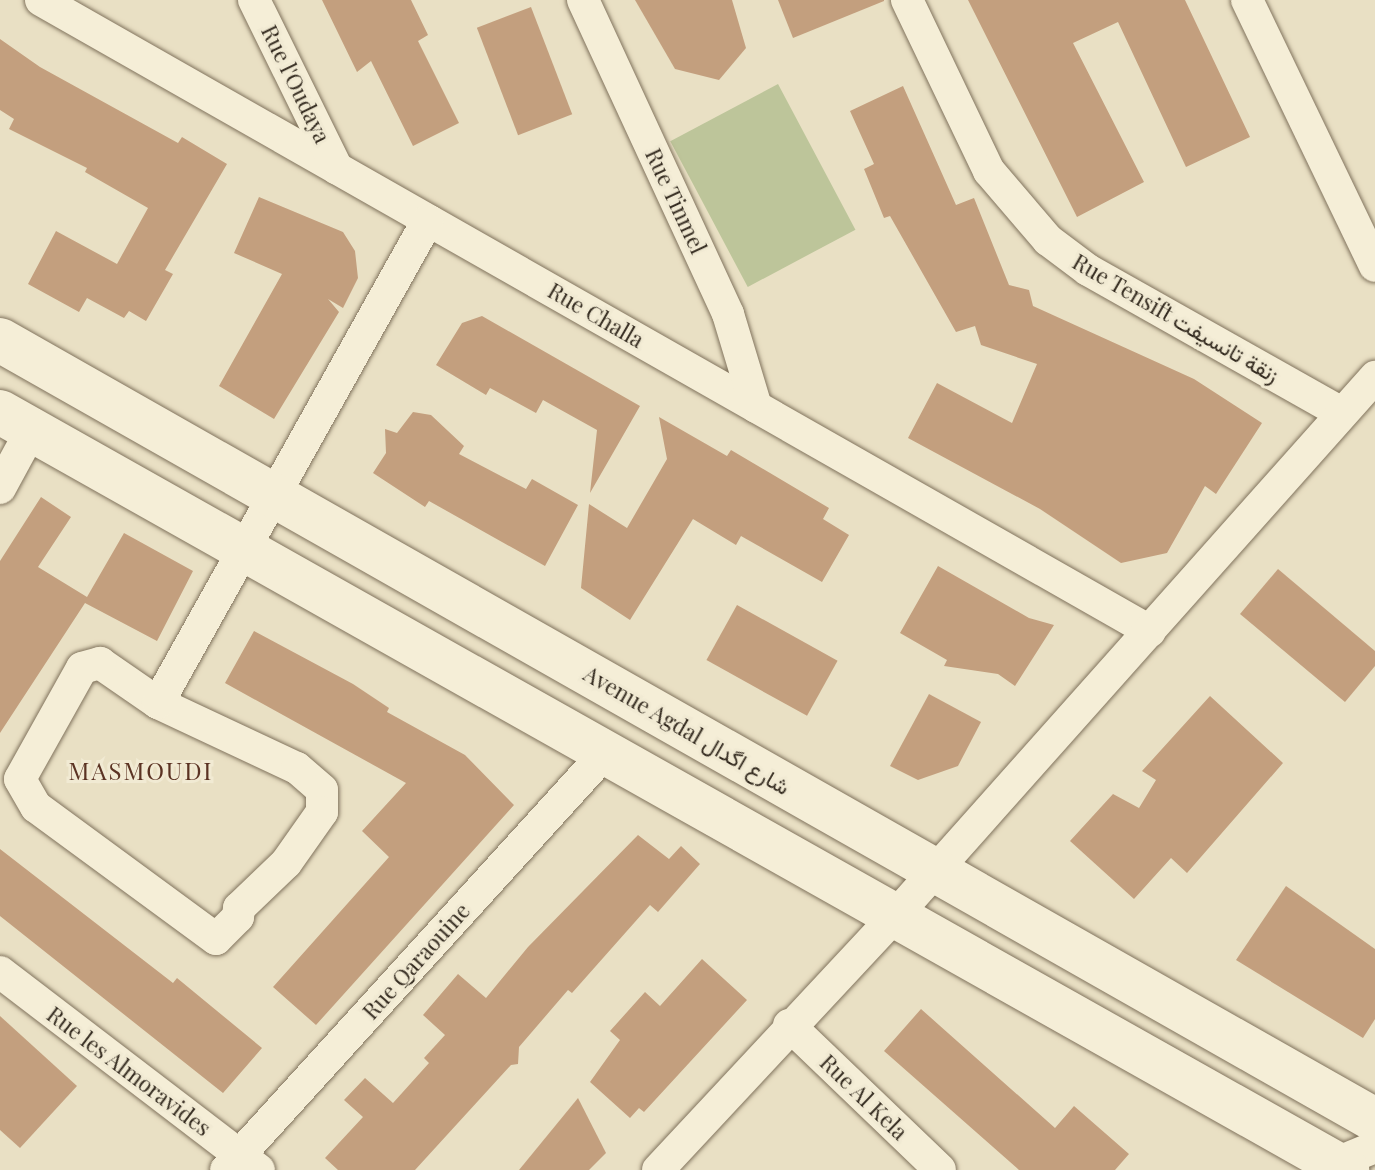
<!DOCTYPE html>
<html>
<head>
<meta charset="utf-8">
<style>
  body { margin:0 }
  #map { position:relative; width:1375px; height:1170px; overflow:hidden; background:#e9e0c4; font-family:"Playfair Display",Vazirmatn,serif }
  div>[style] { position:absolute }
  .green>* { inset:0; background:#bdc59a; transform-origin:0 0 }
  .building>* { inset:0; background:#c39f7e; transform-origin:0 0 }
  .roads { filter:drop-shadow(0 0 2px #81735d) drop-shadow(0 0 2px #81735d) }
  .street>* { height:32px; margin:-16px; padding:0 16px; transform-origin:16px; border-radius:16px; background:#f5eed7 }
  .secondary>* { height:44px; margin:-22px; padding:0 22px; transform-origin:22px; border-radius:22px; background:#f5eed7 }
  span { translate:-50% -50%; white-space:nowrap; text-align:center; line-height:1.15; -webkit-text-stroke:6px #f1ead3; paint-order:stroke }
  .street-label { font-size:22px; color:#332a1f }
  .neighbourhood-label { font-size:24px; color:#5b3323; letter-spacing:2px }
</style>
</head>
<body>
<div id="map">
  <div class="green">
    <div style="left:778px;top:84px;width:165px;height:122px;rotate:62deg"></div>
  </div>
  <div class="building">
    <div style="clip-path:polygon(322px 0,411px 0,428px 35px,418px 41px,459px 123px,413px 146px,371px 61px,357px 72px)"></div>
    <div style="clip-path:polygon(635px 0,732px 0,746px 48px,719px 80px,675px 69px)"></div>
    <div style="clip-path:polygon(778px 0,884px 0,884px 1px,793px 38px)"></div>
    <div style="clip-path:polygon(968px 0,1185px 0,1250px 137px,1186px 167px,1118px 22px,1073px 43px,1144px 182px,1077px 217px)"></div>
    <div style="left:531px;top:7px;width:115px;height:58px;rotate:69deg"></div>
    <div style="clip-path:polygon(0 39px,40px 67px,178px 143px,182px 137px,227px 164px,165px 270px,173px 274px,146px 321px,129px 311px,124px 318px,87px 298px,79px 312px,28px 284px,56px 231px,117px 264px,148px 208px,85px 172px,87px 168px,9px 129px,14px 119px,0 110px)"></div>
    <div style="clip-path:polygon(903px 86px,956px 205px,974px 198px,1009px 285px,1029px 290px,1033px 306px,1194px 379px,1262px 423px,1216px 494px,1205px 486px,1167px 553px,1121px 563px,1040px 509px,908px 438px,937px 383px,1012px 423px,1037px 364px,981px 345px,975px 326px,956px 332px,890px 216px,884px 218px,864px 169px,874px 164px,850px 111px)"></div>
    <div style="clip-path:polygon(259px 197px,343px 232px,355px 251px,358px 278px,343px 308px,328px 299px,339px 312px,274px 419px,219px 386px,282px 274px,234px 253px)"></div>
    <div style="clip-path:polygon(482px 316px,640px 406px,590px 493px,597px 430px,543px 400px,536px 413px,490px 388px,486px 395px,436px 365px,462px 323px)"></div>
    <div style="clip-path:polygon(413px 412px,431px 415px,464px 446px,459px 454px,526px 489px,532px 479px,578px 505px,545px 566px,429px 501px,425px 507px,373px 473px,386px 453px,385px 429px,397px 433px)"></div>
    <div style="clip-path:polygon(659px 417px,727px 456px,731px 450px,829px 508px,823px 519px,849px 535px,822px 582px,741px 536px,736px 545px,693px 519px,630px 620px,581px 588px,589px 504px,627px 528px,667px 459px)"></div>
    <div style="clip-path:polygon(41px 497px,71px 517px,38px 567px,87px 597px,124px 533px,193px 571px,157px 641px,85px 603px,0 733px,0 561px)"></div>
    <div style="clip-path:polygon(938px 566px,1029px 618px,1054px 625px,1015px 686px,998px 674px,944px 666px,947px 660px,900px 633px)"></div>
    <div style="clip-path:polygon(1278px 569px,1375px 651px,1375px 666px,1345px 702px,1240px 614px)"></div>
    <div style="left:737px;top:605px;width:115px;height:63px;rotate:29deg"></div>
    <div style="clip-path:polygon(254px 631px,353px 684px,389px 708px,387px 712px,465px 755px,514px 805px,316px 1025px,273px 987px,389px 857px,362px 831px,406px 783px,225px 683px)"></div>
    <div style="clip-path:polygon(929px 694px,981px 722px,958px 766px,918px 780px,890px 766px)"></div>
    <div style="clip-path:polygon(1210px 696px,1283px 763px,1187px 873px,1171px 858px,1134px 899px,1070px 841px,1113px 794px,1139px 808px,1156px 780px,1142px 771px)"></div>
    <div style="clip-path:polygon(638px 835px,669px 859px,681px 846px,700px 864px,658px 912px,650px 905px,572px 993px,568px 990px,519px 1047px,518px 1064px,511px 1065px,415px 1170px,338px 1170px,325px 1158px,363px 1117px,344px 1100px,365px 1078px,393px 1103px,429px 1063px,424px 1058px,445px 1035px,423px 1015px,458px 974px,486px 998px,528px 947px)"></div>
    <div style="clip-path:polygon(0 849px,173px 983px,177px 978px,262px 1048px,223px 1093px,0 916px)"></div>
    <div style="clip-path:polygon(1286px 886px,1375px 949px,1375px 1019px,1363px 1038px,1236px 960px)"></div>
    <div style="clip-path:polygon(702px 959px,747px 1000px,644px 1112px,639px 1108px,630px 1118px,590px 1082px,620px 1040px,610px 1031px,645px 992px,660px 1006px)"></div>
    <div style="clip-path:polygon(921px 1009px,1055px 1128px,1074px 1106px,1129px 1154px,1115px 1170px,1019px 1170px,884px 1051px)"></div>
    <div style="clip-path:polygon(0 1016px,77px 1086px,20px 1148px,0 1130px)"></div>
    <div style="clip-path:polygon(578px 1098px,606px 1153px,589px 1170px,519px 1170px)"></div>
  </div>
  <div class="roads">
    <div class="street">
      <div style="left:41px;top:0;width:1276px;rotate:29.64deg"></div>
      <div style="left:254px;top:0;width:188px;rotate:63.8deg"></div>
      <div style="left:583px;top:0;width:346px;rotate:65.2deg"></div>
      <div style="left:728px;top:314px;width:97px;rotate:73.2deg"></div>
      <div style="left:907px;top:0;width:190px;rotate:64.4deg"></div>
      <div style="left:989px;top:171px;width:91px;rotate:49.5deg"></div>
      <div style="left:1048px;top:240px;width:50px;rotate:36.9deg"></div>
      <div style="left:1088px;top:270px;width:291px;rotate:29.4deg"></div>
      <div style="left:1247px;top:0;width:295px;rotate:64.3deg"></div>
      <div style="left:0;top:488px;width:67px;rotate:-61.5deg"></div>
      <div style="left:100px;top:663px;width:70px;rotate:34.6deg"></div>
      <div style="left:158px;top:703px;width:153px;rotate:25.1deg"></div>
      <div style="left:297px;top:768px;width:33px;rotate:41deg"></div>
      <div style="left:322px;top:790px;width:22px;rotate:90deg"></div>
      <div style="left:322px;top:812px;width:62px;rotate:125.2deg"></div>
      <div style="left:286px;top:863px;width:65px;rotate:136.2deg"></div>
      <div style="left:239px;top:908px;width:9px;rotate:96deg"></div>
      <div style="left:238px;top:917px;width:31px;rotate:135deg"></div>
      <div style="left:216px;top:939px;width:223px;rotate:-143.7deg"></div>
      <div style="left:36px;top:807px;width:32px;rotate:-120deg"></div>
      <div style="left:20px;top:779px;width:127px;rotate:-60.8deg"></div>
      <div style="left:82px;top:668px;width:19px;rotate:-16deg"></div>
      <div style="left:158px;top:703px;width:553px;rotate:-60.79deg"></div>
      <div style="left:0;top:972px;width:326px;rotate:37.4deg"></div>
      <div style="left:789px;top:1025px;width:209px;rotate:43.8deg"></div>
      <div style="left:1322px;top:1169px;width:57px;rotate:-22.5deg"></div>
      <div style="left:226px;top:1170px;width:563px;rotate:-47.73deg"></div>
      <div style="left:658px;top:1170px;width:347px;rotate:-47deg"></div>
      <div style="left:895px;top:916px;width:722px;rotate:-48.31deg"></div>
    </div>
    <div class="secondary">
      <div style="left:0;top:340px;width:1581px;rotate:29.57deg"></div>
      <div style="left:0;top:412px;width:1546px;rotate:29.37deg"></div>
    </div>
  </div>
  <div class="street-label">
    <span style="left:296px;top:84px;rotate:64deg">Rue l'Oudaya</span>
    <span style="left:676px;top:201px;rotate:65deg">Rue Tinmel</span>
    <span style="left:596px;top:315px;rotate:30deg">Rue Challa</span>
    <span style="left:1176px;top:318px;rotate:30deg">Rue Tensift زنقة تانسيفت</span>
    <span style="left:687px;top:730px;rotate:30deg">Avenue Agdal شارع اگدال</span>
    <span style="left:416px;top:961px;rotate:-48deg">Rue Qaraouine</span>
    <span style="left:129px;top:1071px;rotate:37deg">Rue les Almoravides</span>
    <span style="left:864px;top:1097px;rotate:44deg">Rue Al Kela</span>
  </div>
  <div class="neighbourhood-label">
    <span style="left:141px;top:771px">MASMOUDI</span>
  </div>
</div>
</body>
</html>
